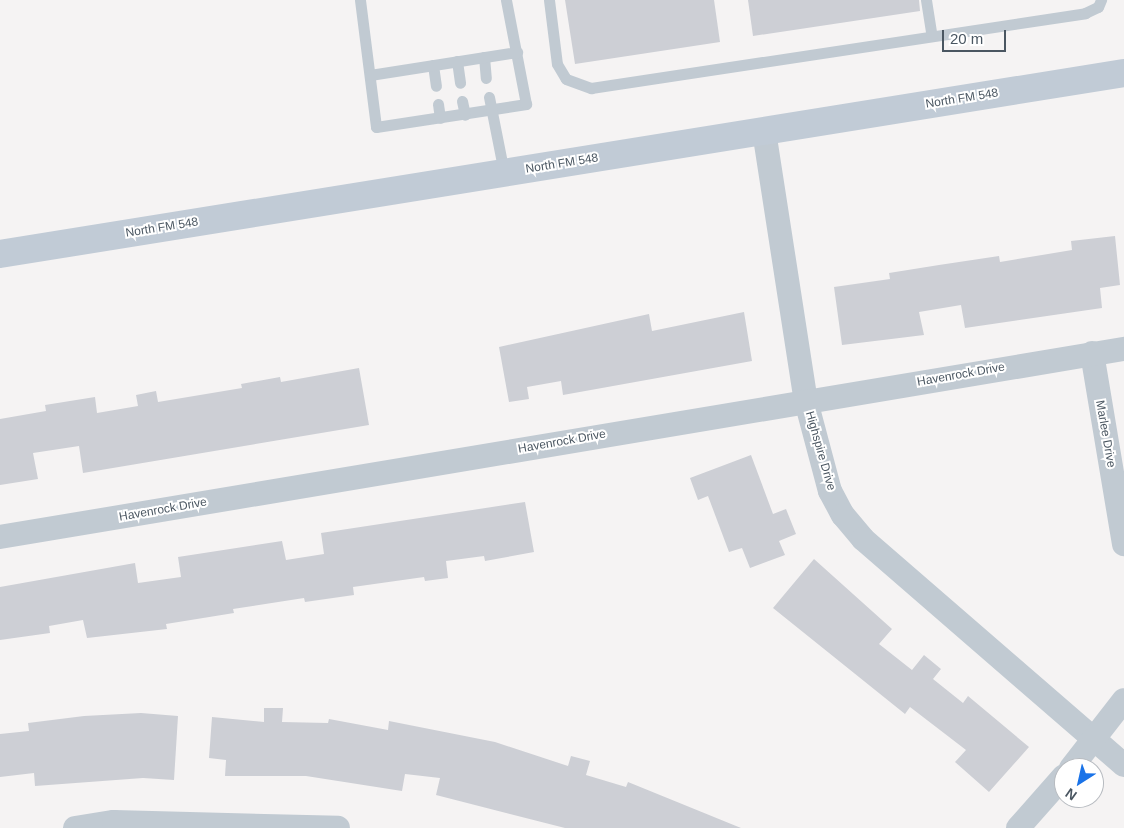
<!DOCTYPE html>
<html>
<head>
<meta charset="utf-8">
<style>
  body { margin:0 }
  #map { position:relative; width:1124px; height:828px; overflow:hidden; background:#f5f3f3; font-family:Helvetica,sans-serif }
  div>[style] { position:absolute }
  .building>* { inset:0; background:#cdcfd5 }
  .service>* { height:11px; margin:-5.5px; padding:0 5.5px; transform-origin:5.5px; border-radius:5.5px; background:#c1cad2 }
  .minor>* { height:24px; margin:-12px; padding:0 12px; transform-origin:12px; border-radius:12px; background:#c1cad2 }
  .secondary>* { height:28px; margin:-14px; padding:0 14px; transform-origin:14px; border-radius:14px; background:#c1cbd6 }
  span { translate:-50% -50%; white-space:nowrap; text-align:center; line-height:1.15; -webkit-text-stroke:4px #fff; paint-order:stroke }
  .street-label { font-size:12px; color:#4a5661 }
  .north { position:absolute; left:1054px; top:758px; width:50px; height:50px; box-sizing:border-box; background:#fff; border:1px solid #b7bbc0; border-radius:50%; rotate:215deg; font-size:14px; font-weight:700; line-height:20px; text-align:center; color:#4a5661 }
  .north::after { content:''; display:block; margin:auto; width:18px; height:22px; background:#1a73e8; clip-path:polygon(50% 0,100% 100%,50% 72%,0 100%) }
  .scale { position:absolute; left:942px; top:30px; width:64px; height:22px; box-sizing:border-box; border:2px solid #4a5661; border-top:0; padding-left:6px; font-size:15px; line-height:18px; white-space:nowrap; color:#4a5661; -webkit-text-stroke:4px #fff; paint-order:stroke }
</style>
</head>
<body>
<div id="map">
  <div class="building">
    <div style="clip-path:polygon(565px 0,714px 0,720px 42px,575px 64px)"></div>
    <div style="clip-path:polygon(748px 0,919px 0,920px 11px,753px 36px)"></div>
    <div style="clip-path:polygon(1115px 236px,1120px 285px,1100px 288px,1102px 308px,965px 328px,961px 305px,919px 312px,924px 335px,842px 345px,834px 287px,890px 279px,889px 273px,939px 265px,999px 256px,1000px 262px,1072px 250px,1071px 241px)"></div>
    <div style="clip-path:polygon(744px 312px,752px 361px,563px 395px,561px 381px,527px 387px,529px 399px,509px 402px,499px 347px,649px 314px,652px 331px)"></div>
    <div style="clip-path:polygon(359px 368px,369px 425px,83px 473px,79px 446px,33px 453px,38px 479px,0 485px,0 419px,46px 411px,45px 405px,95px 397px,97px 413px,138px 406px,136px 395px,156px 391px,158px 402px,242px 388px,241px 384px,280px 377px,281px 382px)"></div>
    <div style="clip-path:polygon(751px 455px,773px 514px,786px 509px,796px 534px,779px 541px,785px 555px,750px 568px,742px 548px,729px 552px,708px 496px,698px 500px,690px 478px)"></div>
    <div style="clip-path:polygon(525px 502px,534px 552px,485px 561px,484px 556px,446px 561px,448px 578px,425px 581px,424px 577px,353px 587px,354px 595px,305px 602px,304px 598px,233px 609px,234px 613px,166px 624px,167px 629px,87px 638px,83px 620px,49px 626px,50px 633px,0 640px,0 587px,135px 563px,138px 583px,181px 577px,178px 557px,282px 541px,286px 560px,324px 554px,321px 533px)"></div>
    <div style="clip-path:polygon(814px 559px,892px 629px,879px 644px,912px 670px,924px 655px,941px 669px,933px 679px,963px 703px,968px 696px,1029px 747px,989px 792px,955px 762px,966px 750px,910px 707px,905px 714px,773px 608px)"></div>
    <div style="clip-path:polygon(264px 708px,283px 708px,282px 722px,328px 723px,329px 719px,388px 730px,389px 721px,495px 742px,568px 766px,571px 756px,590px 761px,586px 775px,626px 787px,628px 782px,741px 828px,565px 828px,436px 795px,440px 778px,405px 774px,402px 791px,306px 776px,225px 776px,226px 760px,209px 758px,212px 717px,264px 722px)"></div>
    <div style="clip-path:polygon(141px 713px,178px 716px,174px 780px,143px 778px,35px 786px,34px 773px,0 777px,0 734px,29px 731px,28px 723px,84px 716px)"></div>
  </div>
  <div class="service">
    <div style="left:360px;top:0;width:128px;rotate:82.8deg"></div>
    <div style="left:376px;top:127px;width:152px;rotate:-8.7deg"></div>
    <div style="left:526px;top:104px;width:106px;rotate:-100.9deg"></div>
    <div style="left:549px;top:0;width:64px;rotate:82.9deg"></div>
    <div style="left:557px;top:64px;width:17px;rotate:59deg"></div>
    <div style="left:566px;top:79px;width:27px;rotate:20deg"></div>
    <div style="left:591px;top:88px;width:500px;rotate:-8.6deg"></div>
    <div style="left:1085px;top:13px;width:14px;rotate:-25deg"></div>
    <div style="left:1098px;top:7px;width:8px;rotate:-67deg"></div>
    <div style="left:926px;top:0;width:36px;rotate:81deg"></div>
    <div style="left:484px;top:57px;width:21px;rotate:85deg"></div>
    <div style="left:457px;top:61px;width:22px;rotate:82deg"></div>
    <div style="left:433px;top:65px;width:21px;rotate:82deg"></div>
    <div style="left:370px;top:75px;width:149px;rotate:-8.9deg"></div>
    <div style="left:489px;top:97px;width:77px;rotate:78.8deg"></div>
    <div style="left:462px;top:101px;width:14px;rotate:78deg"></div>
    <div style="left:438px;top:104px;width:14px;rotate:82deg"></div>
  </div>
  <div class="minor">
    <div style="left:764px;top:131px;width:273px;rotate:81.2deg"></div>
    <div style="left:806px;top:401px;width:93px;rotate:75.1deg"></div>
    <div style="left:830px;top:491px;width:27px;rotate:62deg"></div>
    <div style="left:843px;top:515px;width:31px;rotate:50deg"></div>
    <div style="left:863px;top:539px;width:345px;rotate:40.9deg"></div>
    <div style="left:1092px;top:353px;width:194px;rotate:80.5deg"></div>
    <div style="left:0;top:537px;width:1140px;rotate:-9.5deg"></div>
    <div style="left:1071px;top:768px;width:86px;rotate:-52.1deg"></div>
    <div style="left:75px;top:828px;width:39px;rotate:-9deg"></div>
    <div style="left:114px;top:822px;width:224px;rotate:1.5deg"></div>
    <div style="left:1018px;top:828px;width:69px;rotate:-48.5deg"></div>
  </div>
  <div class="secondary">
    <div style="left:0;top:254px;width:1138px;rotate:-9.15deg"></div>
  </div>
  <div class="street-label">
    <span style="left:962px;top:99px;rotate:-9deg">North FM 548</span>
    <span style="left:562px;top:164px;rotate:-9deg">North FM 548</span>
    <span style="left:162px;top:228px;rotate:-9deg">North FM 548</span>
    <span style="left:961px;top:375px;rotate:-10deg">Havenrock Drive</span>
    <span style="left:1105px;top:434px;rotate:80deg">Marlee Drive</span>
    <span style="left:562px;top:442px;rotate:-10deg">Havenrock Drive</span>
    <span style="left:820px;top:451px;rotate:74deg">Highspire Drive</span>
    <span style="left:163px;top:510px;rotate:-10deg">Havenrock Drive</span>
  </div>
  <div class="north">N</div>
  <div class="scale">20 m</div>
</div>
</body>
</html>
